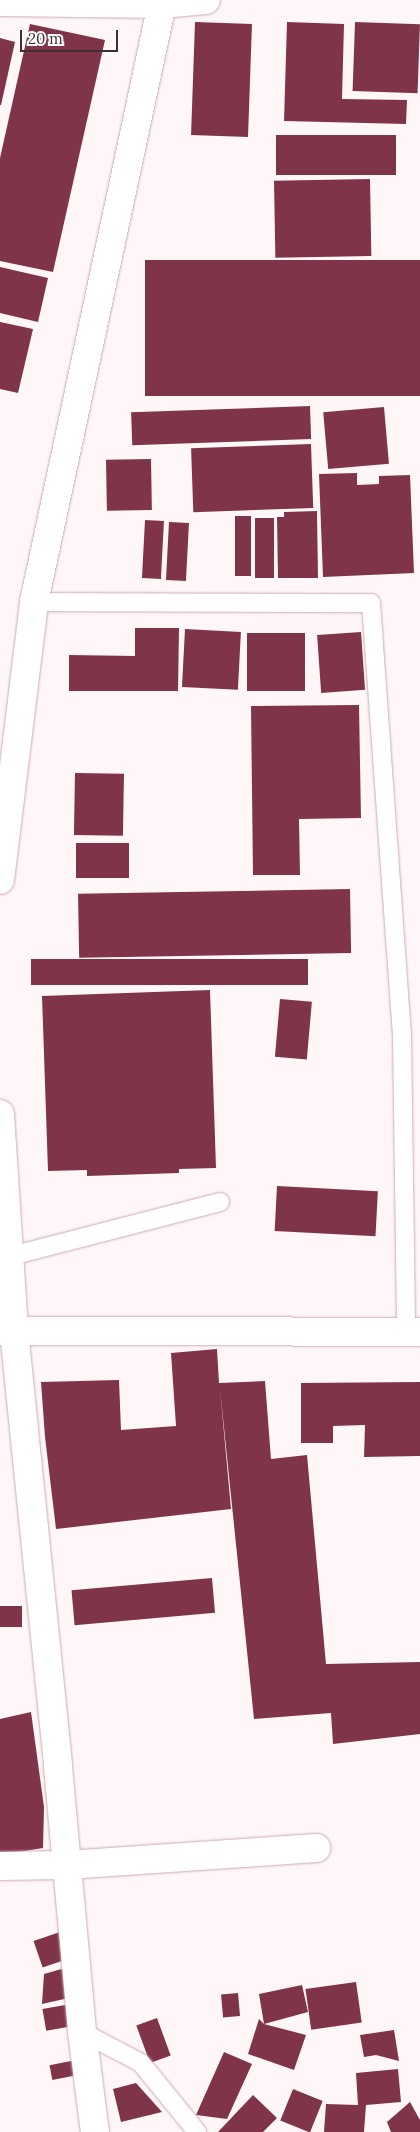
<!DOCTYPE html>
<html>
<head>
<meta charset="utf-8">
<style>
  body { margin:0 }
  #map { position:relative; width:420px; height:2132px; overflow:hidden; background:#fef6f7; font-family:Lora,serif }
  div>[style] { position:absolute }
  .building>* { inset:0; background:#80344a; transform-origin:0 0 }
  .roads { filter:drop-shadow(0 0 1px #ceaab1) drop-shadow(0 0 1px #ceaab1) }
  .service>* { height:18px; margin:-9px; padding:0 9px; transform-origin:9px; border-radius:9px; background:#fff }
  .minor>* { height:28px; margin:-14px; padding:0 14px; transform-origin:14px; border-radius:14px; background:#fff }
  span { translate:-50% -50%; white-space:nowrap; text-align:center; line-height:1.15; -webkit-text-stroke:5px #fff; paint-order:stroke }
  .scale { position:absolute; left:20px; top:30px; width:98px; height:22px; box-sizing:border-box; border:2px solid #3e2f32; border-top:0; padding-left:6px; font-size:15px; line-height:18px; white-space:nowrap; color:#3e2f32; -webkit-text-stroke:4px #fff; paint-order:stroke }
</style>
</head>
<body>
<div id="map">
  <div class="building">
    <div style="left:195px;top:22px;width:57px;height:113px;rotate:2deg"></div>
    <div style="clip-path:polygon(287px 22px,344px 24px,342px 99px,407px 100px,406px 124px,284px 121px)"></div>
    <div style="left:355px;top:22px;width:65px;height:69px;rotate:2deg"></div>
    <div style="clip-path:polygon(30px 24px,105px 40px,53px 272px,0 261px,0 158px)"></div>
    <div style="clip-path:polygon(0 38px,15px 42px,1px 105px,0 105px)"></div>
    <div style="left:276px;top:135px;width:120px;height:40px"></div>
    <div style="left:370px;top:179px;width:77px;height:96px;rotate:89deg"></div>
    <div style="left:145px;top:260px;width:275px;height:136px"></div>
    <div style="clip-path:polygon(0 267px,48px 278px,38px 322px,0 313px)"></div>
    <div style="clip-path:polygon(0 322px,33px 329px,18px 393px,0 389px)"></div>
    <div style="left:310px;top:406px;width:33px;height:179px;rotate:88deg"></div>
    <div style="left:384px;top:407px;width:57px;height:61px;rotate:85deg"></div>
    <div style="left:311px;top:444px;width:64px;height:120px;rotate:88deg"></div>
    <div style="left:151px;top:459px;width:51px;height:45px;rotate:89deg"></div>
    <div style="clip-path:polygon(357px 473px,357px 485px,379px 484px,379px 476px,410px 475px,414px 573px,323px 577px,319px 474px)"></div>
    <div style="clip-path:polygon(317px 511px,318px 578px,278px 578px,277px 517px,284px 517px,284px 512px)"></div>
    <div style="left:235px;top:516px;width:16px;height:60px"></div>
    <div style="left:255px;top:518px;width:19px;height:60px"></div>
    <div style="left:145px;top:520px;width:19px;height:58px;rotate:3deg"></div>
    <div style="left:169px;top:522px;width:20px;height:58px;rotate:3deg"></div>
    <div style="clip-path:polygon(135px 628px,179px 628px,178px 691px,69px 691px,69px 655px,135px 656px)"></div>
    <div style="left:185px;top:629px;width:56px;height:58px;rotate:3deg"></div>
    <div style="left:361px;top:632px;width:58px;height:44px;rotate:86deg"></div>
    <div style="left:247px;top:633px;width:58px;height:58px"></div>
    <div style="clip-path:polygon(359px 705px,361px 818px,299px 819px,300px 875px,253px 875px,251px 706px)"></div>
    <div style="left:75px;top:773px;width:49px;height:62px;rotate:1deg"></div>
    <div style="left:129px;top:843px;width:35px;height:53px;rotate:90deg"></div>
    <div style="left:350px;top:889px;width:64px;height:272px;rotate:89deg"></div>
    <div style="left:308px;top:959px;width:26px;height:277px;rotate:90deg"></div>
    <div style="clip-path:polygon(210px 990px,216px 1168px,179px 1169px,179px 1173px,87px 1176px,87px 1170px,48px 1171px,42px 996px)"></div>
    <div style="left:280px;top:999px;width:32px;height:58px;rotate:5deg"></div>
    <div style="left:277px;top:1186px;width:101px;height:45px;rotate:3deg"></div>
    <div style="clip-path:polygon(217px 1349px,219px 1383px,265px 1381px,271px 1459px,307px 1455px,326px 1664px,420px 1662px,420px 1734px,333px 1744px,331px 1713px,254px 1719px,220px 1389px,231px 1509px,56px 1529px,45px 1437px,41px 1382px,119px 1380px,121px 1430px,176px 1426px,171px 1353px)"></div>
    <div style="clip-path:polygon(420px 1382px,420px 1456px,364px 1457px,365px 1425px,333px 1426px,333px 1443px,301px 1443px,301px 1383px)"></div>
    <div style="left:212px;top:1578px;width:35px;height:141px;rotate:85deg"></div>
    <div style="left:0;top:1606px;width:22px;height:21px"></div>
    <div style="clip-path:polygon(31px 1712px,44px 1807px,43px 1848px,0 1855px,0 1719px)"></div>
    <div style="left:60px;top:1932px;width:28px;height:28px;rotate:71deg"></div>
    <div style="clip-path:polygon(65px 1968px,73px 1997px,42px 2004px,44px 1974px)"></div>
    <div style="left:356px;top:1982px;width:41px;height:51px;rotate:82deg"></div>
    <div style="clip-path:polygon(302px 1985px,308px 2012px,264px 2024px,306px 2035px,294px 2070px,248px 2054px,259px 2019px,264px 2024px,259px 1994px)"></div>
    <div style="left:238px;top:1993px;width:23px;height:17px;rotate:85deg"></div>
    <div style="left:71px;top:2004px;width:22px;height:29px;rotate:80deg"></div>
    <div style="left:157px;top:2018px;width:40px;height:22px;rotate:70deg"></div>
    <div style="clip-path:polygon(394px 2030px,399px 2061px,376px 2055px,364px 2057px,360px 2035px)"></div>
    <div style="clip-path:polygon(224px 2052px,252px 2064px,227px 2119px,196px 2115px)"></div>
    <div style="left:76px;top:2060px;width:15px;height:27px;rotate:79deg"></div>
    <div style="clip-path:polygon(398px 2069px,401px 2102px,366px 2105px,364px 2132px,324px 2132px,326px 2104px,358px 2105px,356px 2073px)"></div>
    <div style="clip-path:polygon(136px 2083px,162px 2112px,121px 2122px,113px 2089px)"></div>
    <div style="left:293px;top:2089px;width:32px;height:34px;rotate:22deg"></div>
    <div style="clip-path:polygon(253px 2095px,277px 2118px,263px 2132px,218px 2132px)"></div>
    <div style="clip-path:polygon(410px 2102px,420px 2120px,420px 2132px,391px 2132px,387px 2122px)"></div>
  </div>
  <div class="roads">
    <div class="service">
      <div style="left:34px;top:602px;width:337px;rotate:0.2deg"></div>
      <div style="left:371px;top:603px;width:434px;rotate:85.9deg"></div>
      <div style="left:402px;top:1036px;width:296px;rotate:89.2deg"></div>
      <div style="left:11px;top:1256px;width:216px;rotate:-14.5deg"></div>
      <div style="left:82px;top:2032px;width:67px;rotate:27.7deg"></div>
      <div style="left:141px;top:2063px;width:89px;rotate:50.9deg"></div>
    </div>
    <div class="minor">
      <div style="left:0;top:2px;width:162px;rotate:0.7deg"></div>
      <div style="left:162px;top:4px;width:44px;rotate:-5.2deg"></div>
      <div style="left:0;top:880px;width:280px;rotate:-83deg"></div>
      <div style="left:34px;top:602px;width:612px;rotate:-77.92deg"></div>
      <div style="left:0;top:1114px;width:217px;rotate:86.3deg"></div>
      <div style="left:14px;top:1331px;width:438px;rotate:84.2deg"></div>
      <div style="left:58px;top:1767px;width:266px;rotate:84.8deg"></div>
      <div style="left:82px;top:2032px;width:101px;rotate:82.6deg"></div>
      <div style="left:0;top:1331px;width:420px;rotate:0.1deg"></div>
      <div style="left:0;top:1866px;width:67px;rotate:-0.9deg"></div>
      <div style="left:67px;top:1865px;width:250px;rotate:-3.9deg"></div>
    </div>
  </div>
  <div class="scale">20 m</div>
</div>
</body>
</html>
